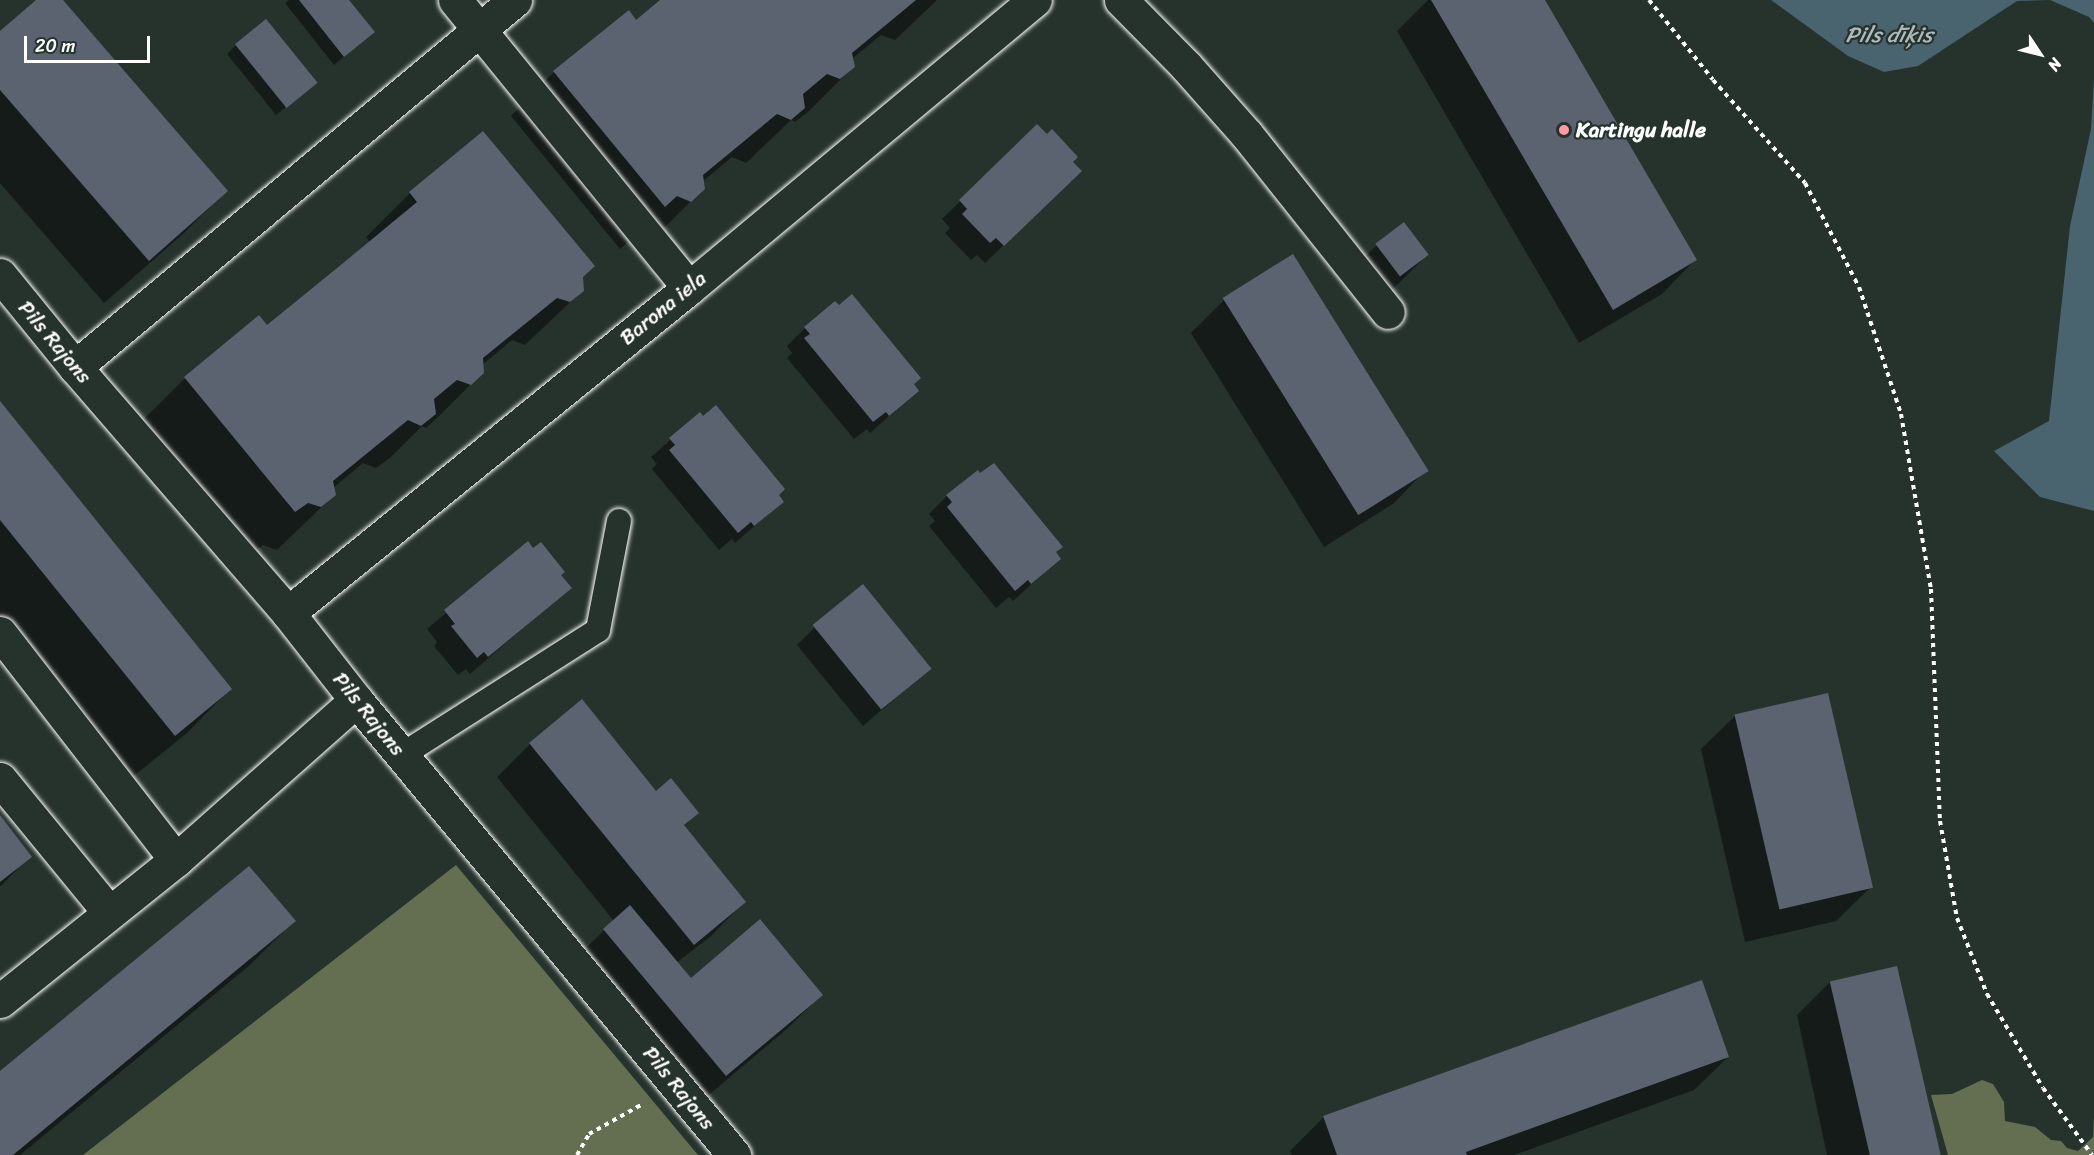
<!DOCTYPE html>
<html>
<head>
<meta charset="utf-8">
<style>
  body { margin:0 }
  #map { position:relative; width:2094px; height:1155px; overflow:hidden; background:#26332d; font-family:Sriracha,sans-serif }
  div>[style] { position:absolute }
  .green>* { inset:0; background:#636f50 }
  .water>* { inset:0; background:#49646e }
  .shadow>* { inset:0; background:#0007 }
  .building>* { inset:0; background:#5b6370; transform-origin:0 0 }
  .path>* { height:4px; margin-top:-2px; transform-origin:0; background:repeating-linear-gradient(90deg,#fff 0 4.5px,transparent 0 9px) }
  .roads { filter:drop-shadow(0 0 2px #fff) drop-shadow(0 0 2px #fff) }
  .lane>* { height:24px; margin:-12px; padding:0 12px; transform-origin:12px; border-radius:12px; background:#26332d }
  .street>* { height:33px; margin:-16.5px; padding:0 16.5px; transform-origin:16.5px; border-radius:16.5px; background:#26332d }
  .dots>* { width:16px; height:16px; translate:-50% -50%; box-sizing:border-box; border:3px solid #26332d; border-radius:50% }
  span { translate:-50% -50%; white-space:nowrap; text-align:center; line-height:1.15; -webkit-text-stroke:4.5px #26332d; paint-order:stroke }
  .poi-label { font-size:21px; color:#fff; font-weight:700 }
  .left { translate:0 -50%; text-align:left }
  .street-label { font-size:21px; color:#fff }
  .water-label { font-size:22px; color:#adb9be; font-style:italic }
  .north { position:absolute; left:2010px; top:24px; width:60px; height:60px; -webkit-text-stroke:4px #26332d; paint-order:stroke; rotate:125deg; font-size:16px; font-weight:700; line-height:24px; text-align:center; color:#fff }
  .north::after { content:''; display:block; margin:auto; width:21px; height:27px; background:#fff; clip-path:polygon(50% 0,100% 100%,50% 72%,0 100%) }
  .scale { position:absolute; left:24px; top:36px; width:126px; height:27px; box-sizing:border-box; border:3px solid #fff; border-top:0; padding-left:8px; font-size:18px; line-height:21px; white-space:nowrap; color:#fff; -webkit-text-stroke:4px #26332d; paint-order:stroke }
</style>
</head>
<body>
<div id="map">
  <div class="green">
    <div style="clip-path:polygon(456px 865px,698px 1155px,83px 1155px)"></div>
    <div style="clip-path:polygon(1982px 1080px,1993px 1084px,2004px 1102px,2005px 1121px,2035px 1127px,2051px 1140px,2061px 1141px,2067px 1148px,2078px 1151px,2093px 1137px,2094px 1117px,2094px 1155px,1948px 1155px,1931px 1095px,1952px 1094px)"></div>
  </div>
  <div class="water">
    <div style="clip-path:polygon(1771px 0,2094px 0,2094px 23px,2089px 17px,2050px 0,2017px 1px,1918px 66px,1884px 72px,1848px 56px)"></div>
    <div style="clip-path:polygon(2094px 78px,2094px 511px,2040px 497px,1994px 451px,2049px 421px,2070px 226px,2091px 129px)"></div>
  </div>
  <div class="shadow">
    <div style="clip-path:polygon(38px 0,61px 0,226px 191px,183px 234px,104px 303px,0 183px,0 33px)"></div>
    <div style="clip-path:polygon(289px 0,348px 0,373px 32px,334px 65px,285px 3px)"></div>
    <div style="clip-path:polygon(663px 0,937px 0,895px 40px,881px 35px,852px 59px,853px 67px,809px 111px,795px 122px,791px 120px,746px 163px,732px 157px,702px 182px,703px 189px,659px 233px,632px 239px,620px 249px,511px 116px,554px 72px,636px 22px)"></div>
    <div style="clip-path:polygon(1428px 0,1543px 0,1695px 260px,1662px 294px,1579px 343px,1397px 31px)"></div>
    <div style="clip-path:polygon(236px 45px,306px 91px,276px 115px,227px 54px)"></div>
    <div style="clip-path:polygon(1037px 126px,1071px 162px,1062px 189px,985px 263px,977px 255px,971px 260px,945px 233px,950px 228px,942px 219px)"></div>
    <div style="clip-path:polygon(483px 133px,581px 278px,583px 290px,525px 345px,512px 340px,482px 365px,483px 372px,439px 416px,426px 428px,422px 426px,390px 458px,376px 468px,363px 463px,333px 488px,334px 495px,277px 550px,263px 545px,250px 555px,141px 422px,185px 378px,266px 327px,370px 242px,366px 237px,410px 193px)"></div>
    <div style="clip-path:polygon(1377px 245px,1427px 255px,1394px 288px,1366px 309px,1343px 278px)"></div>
    <div style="clip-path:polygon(1224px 300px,1426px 470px,1393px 504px,1324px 547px,1191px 333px)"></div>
    <div style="clip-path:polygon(805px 328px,912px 384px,917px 391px,870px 433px,867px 429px,854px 439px,787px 358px,792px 353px,787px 346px)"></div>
    <div style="clip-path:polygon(0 404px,230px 689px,187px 733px,130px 779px,0 617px)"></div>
    <div style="clip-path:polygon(700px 414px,782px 502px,735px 543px,732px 539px,719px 550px,652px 469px,657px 464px,651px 457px)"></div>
    <div style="clip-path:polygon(947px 496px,1055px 553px,1059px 559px,1013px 601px,1009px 597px,996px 608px,929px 526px,935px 521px,929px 514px)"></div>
    <div style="clip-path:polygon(528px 543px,570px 588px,470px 674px,466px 669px,458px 675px,434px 646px,437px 642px,427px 629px)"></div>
    <div style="clip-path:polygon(815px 627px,930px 668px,863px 726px,797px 645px)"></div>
    <div style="clip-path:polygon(1735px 716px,1870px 888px,1836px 921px,1745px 942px,1701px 749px)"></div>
    <div style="clip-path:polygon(530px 744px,656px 793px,697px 812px,683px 827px,744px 902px,711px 936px,676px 963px,691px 980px,821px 995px,788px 1028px,692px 1109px,570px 963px,614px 921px,497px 777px)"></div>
    <div style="clip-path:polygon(0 817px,30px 856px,0 887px)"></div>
    <div style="clip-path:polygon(294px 921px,250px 965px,20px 1155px,0 1155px,0 1072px)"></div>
    <div style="clip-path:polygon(1830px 982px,1937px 1155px,1827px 1155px,1797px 1015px)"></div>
    <div style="clip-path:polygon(1728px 1057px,1694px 1090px,1514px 1155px,1292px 1155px,1290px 1151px,1324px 1117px)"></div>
  </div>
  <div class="building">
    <div style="clip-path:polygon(36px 0,63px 0,228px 191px,149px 261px,0 90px,0 31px)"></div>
    <div style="clip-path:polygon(299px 0,349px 0,375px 32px,344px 57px)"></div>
    <div style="clip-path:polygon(660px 0,916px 0,852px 53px,855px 67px,840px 79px,827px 74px,803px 94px,805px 108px,791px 120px,777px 114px,703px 175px,705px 189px,691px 202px,677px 196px,665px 207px,553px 71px,629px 10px,636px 20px)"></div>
    <div style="clip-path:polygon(1431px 0,1545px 0,1697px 260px,1613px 310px)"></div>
    <div style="left:266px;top:19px;width:82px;height:40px;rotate:51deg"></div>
    <div style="clip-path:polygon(1037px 124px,1047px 134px,1052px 129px,1078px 157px,1073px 162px,1082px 171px,1004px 246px,996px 238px,990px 243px,962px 214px,967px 209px,959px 200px)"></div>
    <div style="clip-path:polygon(483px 131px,595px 266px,583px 277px,584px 291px,570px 302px,557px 298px,483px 358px,484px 373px,471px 385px,457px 380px,434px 399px,436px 414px,421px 426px,408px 420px,333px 481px,336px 495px,321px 507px,308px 503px,295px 512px,184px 377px,259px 315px,267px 325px,342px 264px,417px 202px,409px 192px)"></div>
    <div style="left:1404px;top:222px;width:41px;height:36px;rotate:53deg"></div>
    <div style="left:1293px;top:254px;width:256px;height:83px;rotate:58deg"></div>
    <div style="clip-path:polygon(852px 294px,921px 378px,914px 384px,919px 391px,889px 416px,886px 412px,873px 422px,804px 338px,810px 334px,804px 327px,835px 301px,839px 305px)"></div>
    <div style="clip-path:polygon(0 401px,232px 689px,175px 736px,0 520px)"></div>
    <div style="clip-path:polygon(716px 405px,785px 489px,779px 495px,784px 502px,754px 526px,751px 522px,738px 533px,669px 450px,675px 445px,669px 438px,700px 412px,703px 416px)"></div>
    <div style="clip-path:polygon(994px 463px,1063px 547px,1056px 552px,1061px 559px,1031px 584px,1028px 580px,1015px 591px,947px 507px,952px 502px,946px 495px,978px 470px,980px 473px)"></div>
    <div style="clip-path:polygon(528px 541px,533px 548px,541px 542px,565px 572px,561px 575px,572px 588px,488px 657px,484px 652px,477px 658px,451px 626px,455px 624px,444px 610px)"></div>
    <div style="left:863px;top:584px;width:109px;height:65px;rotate:51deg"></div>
    <div style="left:1828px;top:693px;width:200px;height:96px;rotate:77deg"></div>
    <div style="clip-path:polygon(582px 699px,656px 791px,671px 778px,699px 813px,684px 825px,746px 902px,694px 945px,529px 743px)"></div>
    <div style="clip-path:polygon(0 815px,32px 857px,0 882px)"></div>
    <div style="clip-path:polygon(249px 866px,296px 921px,13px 1155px,0 1155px,0 1071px)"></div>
    <div style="clip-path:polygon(630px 905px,691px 978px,760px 919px,823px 995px,726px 1076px,603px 929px)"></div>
    <div style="left:1897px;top:966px;width:194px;height:69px;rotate:77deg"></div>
    <div style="clip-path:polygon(1702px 980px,1729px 1057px,1466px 1152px,1467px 1155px,1337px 1155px,1323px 1116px)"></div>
  </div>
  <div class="path">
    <div style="left:1649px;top:0;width:102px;rotate:51.3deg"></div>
    <div style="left:1713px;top:80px;width:138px;rotate:48.2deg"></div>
    <div style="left:1805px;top:183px;width:117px;rotate:62.6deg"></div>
    <div style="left:1859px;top:287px;width:134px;rotate:71.7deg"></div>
    <div style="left:1901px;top:414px;width:178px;rotate:80.3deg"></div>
    <div style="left:1931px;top:589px;width:232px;rotate:87.8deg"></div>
    <div style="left:1940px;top:821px;width:98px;rotate:80.1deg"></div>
    <div style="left:1957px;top:918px;width:82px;rotate:68.5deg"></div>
    <div style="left:1987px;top:994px;width:109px;rotate:59.2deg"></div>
    <div style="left:2043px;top:1088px;width:83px;rotate:53.8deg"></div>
    <div style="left:577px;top:1155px;width:24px;rotate:-60deg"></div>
    <div style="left:589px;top:1134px;width:62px;rotate:-29.1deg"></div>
  </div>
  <div class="roads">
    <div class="lane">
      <div style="left:402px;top:755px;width:232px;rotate:-32.5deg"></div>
      <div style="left:598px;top:630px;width:111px;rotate:-79.1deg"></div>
    </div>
    <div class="street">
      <div style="left:455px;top:0;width:371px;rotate:50.9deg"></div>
      <div style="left:1121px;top:0;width:93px;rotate:45.4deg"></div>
      <div style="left:1186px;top:66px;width:92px;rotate:48.5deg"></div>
      <div style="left:1247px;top:135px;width:226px;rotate:51.5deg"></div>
      <div style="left:0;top:275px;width:119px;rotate:50.8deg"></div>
      <div style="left:75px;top:367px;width:325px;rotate:49.1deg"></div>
      <div style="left:288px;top:613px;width:110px;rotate:52deg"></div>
      <div style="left:356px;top:700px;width:592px;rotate:50.28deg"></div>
      <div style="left:75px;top:367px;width:573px;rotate:-39.83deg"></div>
      <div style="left:288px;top:613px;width:516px;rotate:-39.02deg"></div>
      <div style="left:689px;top:288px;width:450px;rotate:-39.8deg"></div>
      <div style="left:0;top:633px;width:287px;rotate:52.2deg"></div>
      <div style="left:0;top:779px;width:172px;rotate:50.7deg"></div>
      <div style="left:0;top:1001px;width:226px;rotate:-38.7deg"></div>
      <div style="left:176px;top:860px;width:241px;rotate:-41.6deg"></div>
    </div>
  </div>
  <div class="dots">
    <div style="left:1564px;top:130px;background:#ff9aa2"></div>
  </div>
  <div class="poi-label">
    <span class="left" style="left:1576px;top:130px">Kartingu halle</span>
  </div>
  <div class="street-label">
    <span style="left:663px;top:308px;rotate:-39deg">Barona iela</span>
    <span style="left:55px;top:342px;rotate:50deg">Pils Rajons</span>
    <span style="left:369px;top:714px;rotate:51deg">Pils Rajons</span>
    <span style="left:679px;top:1088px;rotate:51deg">Pils Rajons</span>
  </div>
  <div class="water-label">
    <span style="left:1889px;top:35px">Pils dīķis</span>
  </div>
  <div class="north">N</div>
  <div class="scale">20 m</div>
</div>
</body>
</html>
